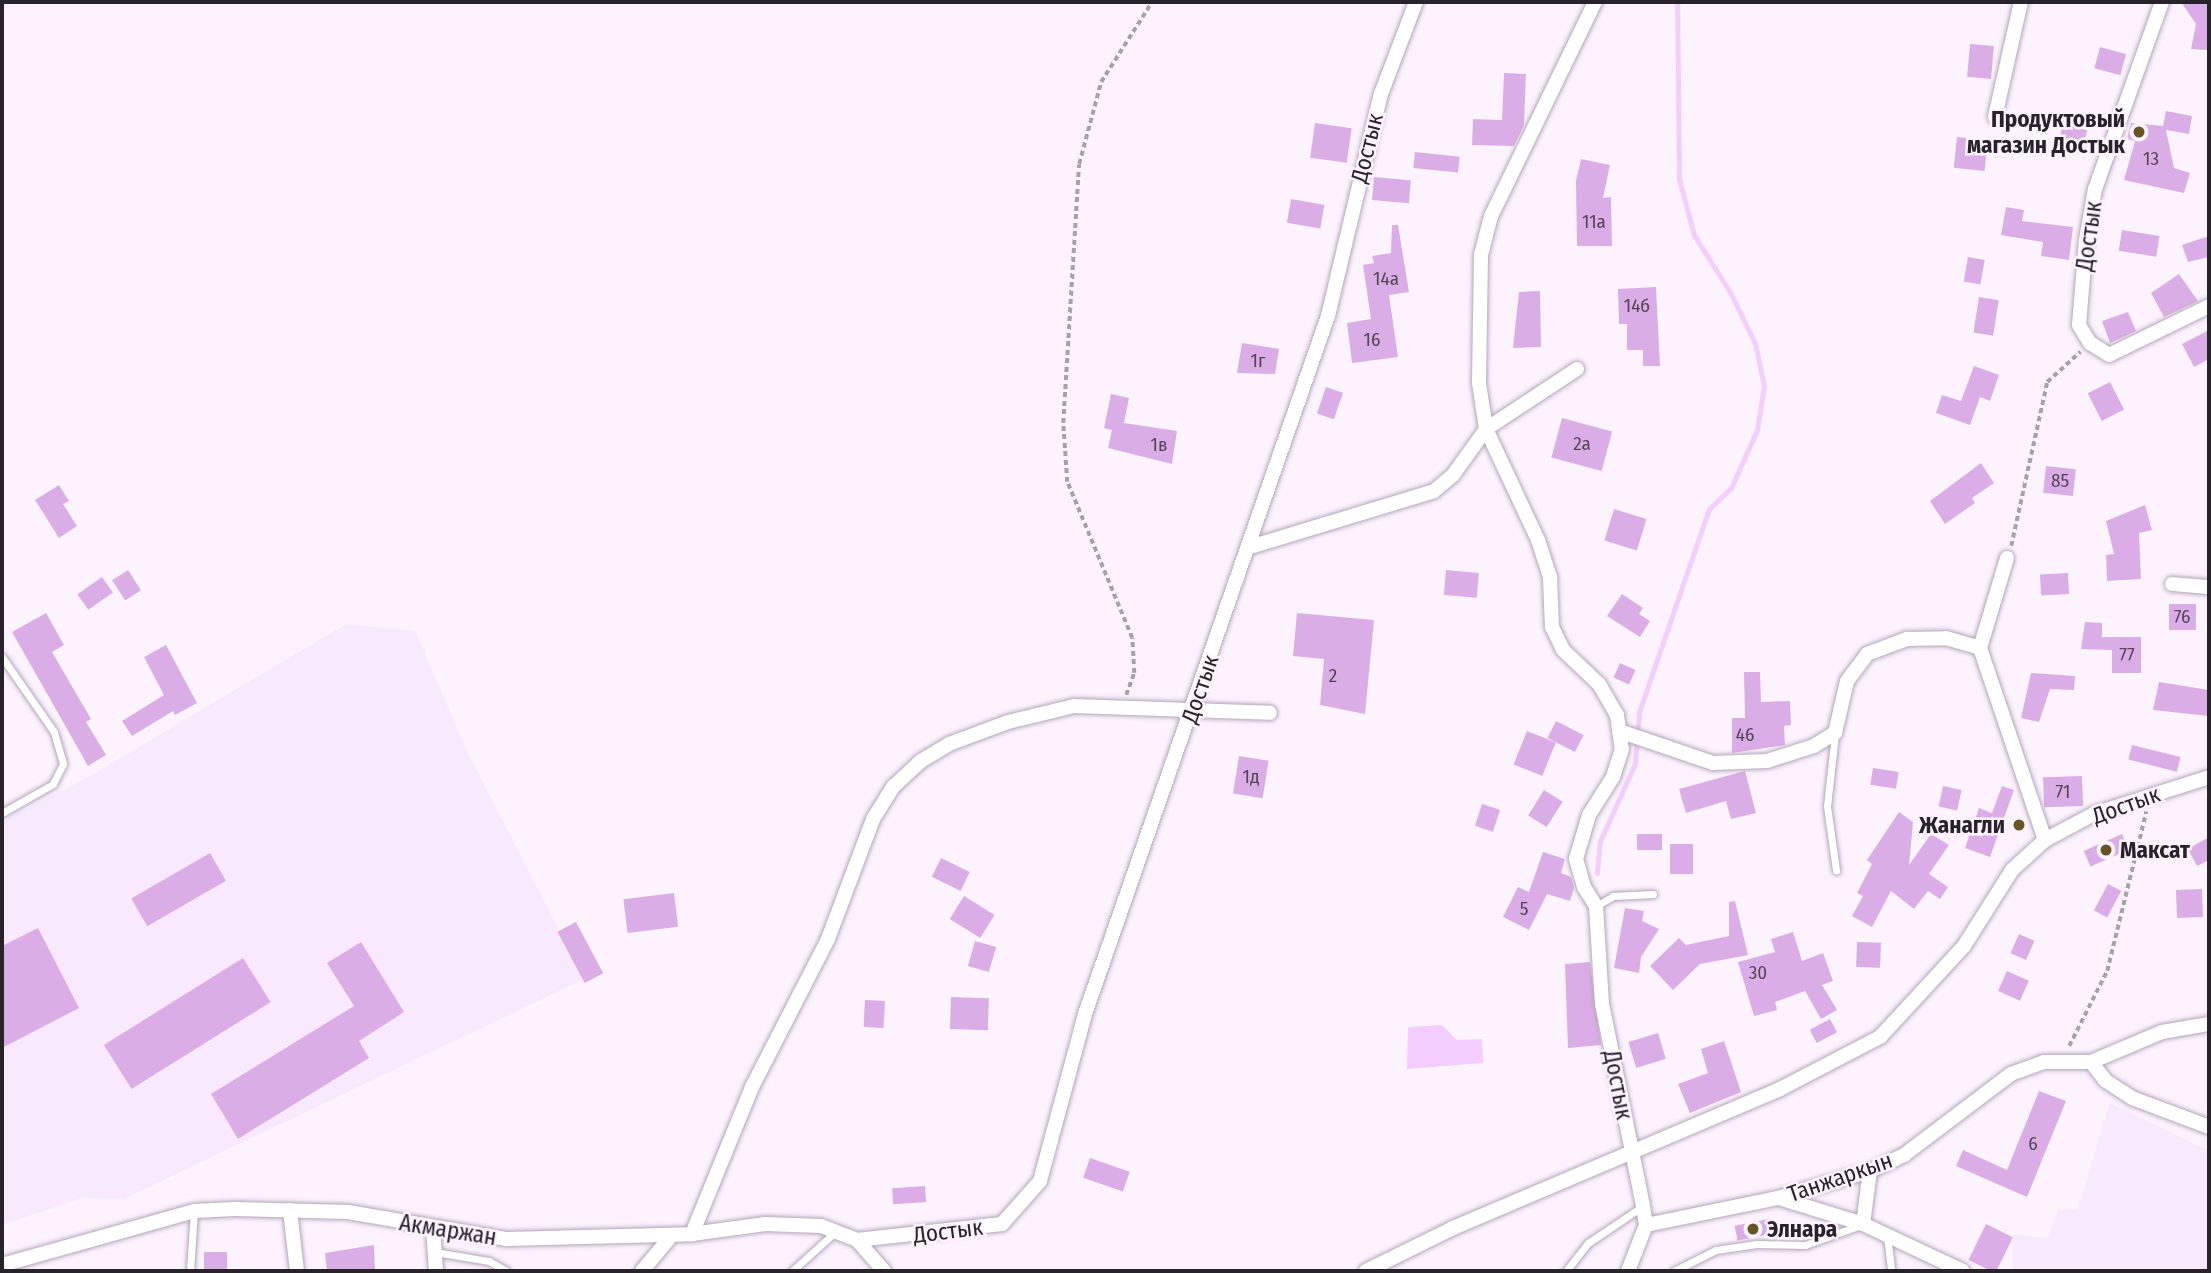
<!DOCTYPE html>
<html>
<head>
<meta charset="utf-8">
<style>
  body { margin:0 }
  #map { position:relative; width:2211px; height:1273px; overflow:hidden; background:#fcf3ff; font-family:"Fira Sans Condensed",sans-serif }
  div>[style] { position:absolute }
  .built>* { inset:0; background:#f9e9fe }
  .water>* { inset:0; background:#f3cdfd }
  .stream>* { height:5px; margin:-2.5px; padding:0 2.5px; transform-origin:2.5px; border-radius:2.5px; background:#f3cdfd }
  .building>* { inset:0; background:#dbade7; transform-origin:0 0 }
  .path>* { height:3.5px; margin-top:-1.75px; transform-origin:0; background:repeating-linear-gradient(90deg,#a79fa9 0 5px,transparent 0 8.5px) }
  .roads { filter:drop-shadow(0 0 2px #b4a6b8) drop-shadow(0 0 2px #b4a6b8) }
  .service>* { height:7px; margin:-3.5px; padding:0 3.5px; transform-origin:3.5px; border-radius:3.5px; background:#fff }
  .minor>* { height:14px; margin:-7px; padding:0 7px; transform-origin:7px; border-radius:7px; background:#fff }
  .dots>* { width:19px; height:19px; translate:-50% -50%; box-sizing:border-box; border:4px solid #fcf3ff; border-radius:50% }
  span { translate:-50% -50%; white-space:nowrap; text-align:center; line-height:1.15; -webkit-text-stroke:5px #fcf3ff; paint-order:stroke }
  .number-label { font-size:19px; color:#554659 }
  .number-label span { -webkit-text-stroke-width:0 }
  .poi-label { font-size:23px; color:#28232a; font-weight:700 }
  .right { translate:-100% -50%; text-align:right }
  .left { translate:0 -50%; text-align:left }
  .street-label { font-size:23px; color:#28232a }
  .frame { position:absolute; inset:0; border:4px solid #28232a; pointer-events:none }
</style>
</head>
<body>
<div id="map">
  <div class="built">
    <div style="clip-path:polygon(346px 624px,415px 631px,467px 751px,584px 979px,124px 1199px,82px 1198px,2px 1225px,2px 822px,92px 775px)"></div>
    <div style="clip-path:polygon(2110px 1103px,2209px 1151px,2209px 1271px,2013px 1271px,2013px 1234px,2048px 1238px,2058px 1210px,2078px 1209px)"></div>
  </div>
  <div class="water">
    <div style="clip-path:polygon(1442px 1025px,1457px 1040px,1482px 1039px,1483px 1063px,1407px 1069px,1408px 1027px)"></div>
  </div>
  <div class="stream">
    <div style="left:1597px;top:873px;width:32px;rotate:-85deg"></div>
    <div style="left:1600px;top:841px;width:85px;rotate:-65.6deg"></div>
    <div style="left:1635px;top:764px;width:52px;rotate:-85.6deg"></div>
    <div style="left:1639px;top:712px;width:215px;rotate:-71deg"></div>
    <div style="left:1709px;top:509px;width:30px;rotate:-44deg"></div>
    <div style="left:1731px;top:488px;width:64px;rotate:-65.9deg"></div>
    <div style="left:1757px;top:430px;width:45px;rotate:-81deg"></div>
    <div style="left:1764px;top:386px;width:44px;rotate:-101.8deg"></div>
    <div style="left:1755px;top:343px;width:57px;rotate:-116.1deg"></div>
    <div style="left:1730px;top:292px;width:67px;rotate:-122.3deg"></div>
    <div style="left:1694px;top:235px;width:58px;rotate:-105deg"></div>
    <div style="left:1679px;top:179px;width:177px;rotate:-90.6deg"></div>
  </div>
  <div class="building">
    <div style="clip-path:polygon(2181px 2px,2209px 2px,2209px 50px,2191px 49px,2196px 24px)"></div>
    <div style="left:1970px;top:44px;width:24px;height:33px;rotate:5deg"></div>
    <div style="left:2100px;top:47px;width:27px;height:22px;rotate:15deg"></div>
    <div style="clip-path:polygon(1504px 73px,1526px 74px,1524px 125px,1514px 146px,1472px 145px,1473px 119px,1502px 120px)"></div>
    <div style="clip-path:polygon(2166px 111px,2192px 116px,2189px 134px,2166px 130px,2174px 168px,2190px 173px,2184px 193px,2124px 180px,2135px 141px,2127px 139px,2131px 123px,2163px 126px)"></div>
    <div style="left:1315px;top:123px;width:37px;height:35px;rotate:8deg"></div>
    <div style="left:2063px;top:124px;width:25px;height:25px;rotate:14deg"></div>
    <div style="left:1957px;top:137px;width:31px;height:31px;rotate:6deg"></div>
    <div style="left:1415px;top:152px;width:45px;height:16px;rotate:6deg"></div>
    <div style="clip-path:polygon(1581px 159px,1610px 165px,1603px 198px,1611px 197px,1612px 246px,1577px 246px,1576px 181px)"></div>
    <div style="left:1374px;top:177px;width:37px;height:23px;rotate:5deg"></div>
    <div style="left:1291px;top:199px;width:34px;height:24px;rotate:10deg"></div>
    <div style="clip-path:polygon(2006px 207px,2024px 210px,2022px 221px,2073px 227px,2069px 260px,2041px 256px,2043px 242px,2001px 235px)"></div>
    <div style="clip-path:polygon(1392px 225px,1398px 225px,1409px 292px,1389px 295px,1398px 357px,1352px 363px,1347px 323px,1371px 319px,1363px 265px,1374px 263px,1372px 256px,1391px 253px)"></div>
    <div style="left:2122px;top:230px;width:38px;height:21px;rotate:9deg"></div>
    <div style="clip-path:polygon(2209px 236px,2209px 257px,2188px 262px,2182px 245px)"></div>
    <div style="left:1968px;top:257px;width:17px;height:25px;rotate:10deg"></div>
    <div style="clip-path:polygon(2179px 274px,2198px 301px,2164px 317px,2151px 293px)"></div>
    <div style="clip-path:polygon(1656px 287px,1660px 366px,1643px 366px,1643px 350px,1627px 350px,1627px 324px,1619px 324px,1618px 289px)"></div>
    <div style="clip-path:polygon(1540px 291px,1541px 347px,1513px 348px,1519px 292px)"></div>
    <div style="left:1979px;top:297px;width:20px;height:36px;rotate:9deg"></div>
    <div style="clip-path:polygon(2128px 312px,2136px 331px,2110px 343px,2102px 321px)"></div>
    <div style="clip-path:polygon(2209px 330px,2209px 359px,2194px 367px,2182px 344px)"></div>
    <div style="clip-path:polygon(1242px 343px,1279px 349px,1275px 374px,1237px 373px)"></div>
    <div style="clip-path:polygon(1974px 366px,1999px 375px,1990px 401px,1980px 397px,1970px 425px,1936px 413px,1942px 395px,1961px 401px)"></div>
    <div style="left:2110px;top:382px;width:31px;height:25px;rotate:63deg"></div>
    <div style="left:1326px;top:387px;width:18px;height:28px;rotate:19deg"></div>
    <div style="clip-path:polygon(1111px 394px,1129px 398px,1124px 423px,1177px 431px,1172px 464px,1108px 448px,1112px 430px,1104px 428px)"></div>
    <div style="left:1562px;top:418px;width:52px;height:41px;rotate:15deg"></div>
    <div style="clip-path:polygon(1981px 463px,1994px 483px,1972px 498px,1975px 503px,1945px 524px,1930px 501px)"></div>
    <div style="left:2046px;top:466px;width:30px;height:27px;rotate:6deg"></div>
    <div style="clip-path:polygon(59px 485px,69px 501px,63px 504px,77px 526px,59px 538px,35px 500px)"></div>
    <div style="clip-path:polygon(2145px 505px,2152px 530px,2139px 533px,2141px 579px,2107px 581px,2106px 555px,2114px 554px,2106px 521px)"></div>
    <div style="left:1614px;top:509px;width:34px;height:33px;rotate:17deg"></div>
    <div style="left:128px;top:570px;width:24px;height:19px;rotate:57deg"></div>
    <div style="left:1446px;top:570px;width:33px;height:25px;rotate:5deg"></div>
    <div style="left:2068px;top:573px;width:21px;height:28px;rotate:87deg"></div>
    <div style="left:102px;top:577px;width:19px;height:30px;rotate:55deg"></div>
    <div style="clip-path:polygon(1622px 594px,1643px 608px,1639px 614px,1650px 621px,1640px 637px,1607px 616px)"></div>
    <div style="left:2169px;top:604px;width:27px;height:26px"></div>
    <div style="clip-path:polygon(46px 613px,64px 645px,52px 652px,91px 719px,86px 722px,106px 755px,88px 766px,12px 632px)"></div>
    <div style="clip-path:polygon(1297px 613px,1374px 620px,1365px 714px,1320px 705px,1324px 659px,1293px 656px)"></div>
    <div style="clip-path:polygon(2085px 622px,2102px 623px,2102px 637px,2141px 637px,2141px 673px,2112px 673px,2112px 650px,2081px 649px)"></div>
    <div style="clip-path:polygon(166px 645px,197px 703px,175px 715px,173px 711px,132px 736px,122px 721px,164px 695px,144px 657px)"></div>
    <div style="left:1620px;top:663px;width:17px;height:16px;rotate:24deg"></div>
    <div style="clip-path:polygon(1744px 672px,1760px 672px,1761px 702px,1790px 701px,1791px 725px,1784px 726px,1785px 745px,1732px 753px,1732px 718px,1745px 718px)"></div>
    <div style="clip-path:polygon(2031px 673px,2075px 676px,2074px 690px,2050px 689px,2039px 722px,2021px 718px)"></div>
    <div style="clip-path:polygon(2159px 682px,2209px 690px,2209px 716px,2153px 710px)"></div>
    <div style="left:1556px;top:721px;width:31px;height:19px;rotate:27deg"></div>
    <div style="left:1527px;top:731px;width:31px;height:36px;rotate:22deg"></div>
    <div style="left:2132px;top:745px;width:50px;height:15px;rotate:14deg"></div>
    <div style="left:1239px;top:756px;width:30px;height:38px;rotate:9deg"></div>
    <div style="left:1873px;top:768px;width:26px;height:17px;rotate:9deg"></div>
    <div style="clip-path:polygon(1745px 771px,1756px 813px,1731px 819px,1726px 801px,1686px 813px,1679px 789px)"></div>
    <div style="left:2082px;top:776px;width:30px;height:39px;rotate:88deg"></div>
    <div style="left:1943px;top:786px;width:19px;height:21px;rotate:12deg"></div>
    <div style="clip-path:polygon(2002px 786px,2014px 790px,1990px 857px,1965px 848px,1979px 808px,1992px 813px)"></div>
    <div style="left:1544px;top:790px;width:22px;height:30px;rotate:32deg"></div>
    <div style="left:1482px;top:804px;width:19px;height:23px;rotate:18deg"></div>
    <div style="clip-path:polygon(1899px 812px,1913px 822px,1909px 865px,1931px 834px,1949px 845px,1929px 874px,1948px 887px,1940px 899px,1928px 891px,1914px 909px,1891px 891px,1872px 927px,1852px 916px,1863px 896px,1857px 893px,1872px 864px,1867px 860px)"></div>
    <div style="left:1637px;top:834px;width:25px;height:16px"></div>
    <div style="left:2122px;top:834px;width:17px;height:42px;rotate:66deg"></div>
    <div style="clip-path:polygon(2209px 837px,2209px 860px,2197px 866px,2188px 849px)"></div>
    <div style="left:1670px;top:844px;width:23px;height:30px"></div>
    <div style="clip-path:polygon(1543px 852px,1565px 859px,1561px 873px,1571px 877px,1574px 888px,1570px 901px,1547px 894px,1529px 930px,1503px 917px,1518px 887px,1529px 892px)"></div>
    <div style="left:210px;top:853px;width:32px;height:91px;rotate:60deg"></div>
    <div style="left:941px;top:858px;width:32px;height:21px;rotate:26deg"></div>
    <div style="left:2108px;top:884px;width:15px;height:30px;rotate:28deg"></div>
    <div style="left:2202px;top:889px;width:28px;height:26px;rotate:88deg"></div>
    <div style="left:674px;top:893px;width:34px;height:51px;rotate:83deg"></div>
    <div style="left:964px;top:896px;width:36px;height:27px;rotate:32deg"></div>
    <div style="clip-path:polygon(1735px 901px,1748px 955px,1700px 964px,1673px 990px,1650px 966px,1679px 938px,1686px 945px,1729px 936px,1729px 902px)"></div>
    <div style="clip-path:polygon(1625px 908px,1644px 911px,1642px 921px,1659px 929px,1641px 957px,1639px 973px,1614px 968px)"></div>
    <div style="left:576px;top:922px;width:58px;height:21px;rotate:62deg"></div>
    <div style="clip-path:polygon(38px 928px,79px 1008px,2px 1048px,2px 946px)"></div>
    <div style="clip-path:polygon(1793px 932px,1802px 961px,1823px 953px,1833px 981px,1822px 985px,1837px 1010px,1821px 1019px,1805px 991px,1775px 1002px,1777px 1010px,1754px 1016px,1738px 962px,1775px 952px,1771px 939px)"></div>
    <div style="left:2019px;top:934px;width:17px;height:21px;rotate:24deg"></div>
    <div style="left:975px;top:941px;width:22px;height:26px;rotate:16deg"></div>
    <div style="clip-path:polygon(361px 942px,404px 1012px,359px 1041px,369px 1058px,238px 1139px,211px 1094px,354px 1006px,327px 963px)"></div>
    <div style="left:1857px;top:942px;width:24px;height:25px;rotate:2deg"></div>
    <div style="left:243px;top:958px;width:52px;height:164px;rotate:58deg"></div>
    <div style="clip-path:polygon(1590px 962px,1601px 1045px,1568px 1048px,1565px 964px)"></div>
    <div style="left:2007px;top:971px;width:24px;height:22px;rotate:24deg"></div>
    <div style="left:951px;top:997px;width:38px;height:32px;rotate:2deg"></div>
    <div style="left:865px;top:1000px;width:20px;height:27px;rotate:3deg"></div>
    <div style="left:1830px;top:1019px;width:15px;height:23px;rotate:62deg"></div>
    <div style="left:1658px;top:1033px;width:27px;height:31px;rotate:73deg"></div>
    <div style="clip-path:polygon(1724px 1041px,1741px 1092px,1690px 1113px,1678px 1084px,1708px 1073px,1701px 1049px)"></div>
    <div style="clip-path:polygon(2039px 1091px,2066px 1101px,2027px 1197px,1956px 1166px,1963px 1150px,2007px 1170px)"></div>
    <div style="left:1090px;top:1158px;width:42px;height:21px;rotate:19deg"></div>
    <div style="left:925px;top:1186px;width:16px;height:33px;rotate:86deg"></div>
    <div style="left:1769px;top:1219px;width:15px;height:35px;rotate:79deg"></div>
    <div style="left:1986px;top:1224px;width:30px;height:40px;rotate:26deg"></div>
    <div style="clip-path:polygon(374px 1245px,375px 1271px,327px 1271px,325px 1253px)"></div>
    <div style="left:227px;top:1252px;width:19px;height:23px;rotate:90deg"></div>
  </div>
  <div class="path">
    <div style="left:2011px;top:546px;width:168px;rotate:-77.6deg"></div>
    <div style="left:2047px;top:382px;width:45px;rotate:-42.3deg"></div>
    <div style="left:1126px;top:695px;width:23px;rotate:-70deg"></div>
    <div style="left:1134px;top:673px;width:35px;rotate:-93deg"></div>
    <div style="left:1132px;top:638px;width:169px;rotate:-112.6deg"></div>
    <div style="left:1067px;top:482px;width:59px;rotate:-93.9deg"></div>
    <div style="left:1063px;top:423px;width:259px;rotate:-86.5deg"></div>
    <div style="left:1079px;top:164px;width:85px;rotate:-75deg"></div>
    <div style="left:1101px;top:82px;width:95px;rotate:-57.5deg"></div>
    <div style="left:2069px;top:1046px;width:84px;rotate:-63.1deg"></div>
    <div style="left:2107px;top:971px;width:164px;rotate:-76.2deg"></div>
  </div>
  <div class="roads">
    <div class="service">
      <div style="left:2px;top:657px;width:91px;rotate:55.3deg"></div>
      <div style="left:54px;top:732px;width:33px;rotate:74deg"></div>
      <div style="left:63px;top:764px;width:22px;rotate:117deg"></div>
      <div style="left:53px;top:784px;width:59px;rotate:150.4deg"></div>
      <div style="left:1835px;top:734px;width:72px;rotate:96.3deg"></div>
      <div style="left:1827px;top:806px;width:65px;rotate:82deg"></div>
      <div style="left:1596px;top:906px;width:20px;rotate:-30deg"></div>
      <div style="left:1613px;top:896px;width:40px;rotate:-2.9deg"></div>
      <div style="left:1887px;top:1236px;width:35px;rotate:83deg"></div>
      <div style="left:435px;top:1252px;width:55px;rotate:9.5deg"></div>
      <div style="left:489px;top:1261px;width:20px;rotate:30deg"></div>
      <div style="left:190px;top:1271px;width:60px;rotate:-86.2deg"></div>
      <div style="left:792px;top:1271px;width:58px;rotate:-42.2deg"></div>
      <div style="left:1566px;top:1271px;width:36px;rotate:-52deg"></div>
      <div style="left:1588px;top:1243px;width:66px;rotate:-33.9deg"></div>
      <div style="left:1674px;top:1271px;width:47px;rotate:-26.6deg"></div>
      <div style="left:1716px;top:1250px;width:41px;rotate:-8.3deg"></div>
      <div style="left:1757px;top:1244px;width:48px;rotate:1.2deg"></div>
      <div style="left:1805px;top:1245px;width:59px;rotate:-19.7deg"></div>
    </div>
    <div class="minor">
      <div style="left:1595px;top:2px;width:238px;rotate:115.9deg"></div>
      <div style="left:1491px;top:216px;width:40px;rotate:104.4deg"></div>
      <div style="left:1481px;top:255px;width:128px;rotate:90.9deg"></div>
      <div style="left:1479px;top:383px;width:47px;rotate:81.3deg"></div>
      <div style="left:1486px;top:429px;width:123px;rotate:64.9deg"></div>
      <div style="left:1538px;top:540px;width:40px;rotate:72deg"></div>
      <div style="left:1550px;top:578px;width:49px;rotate:87.7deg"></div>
      <div style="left:1552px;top:627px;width:25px;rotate:64deg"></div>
      <div style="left:1563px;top:650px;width:50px;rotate:43.4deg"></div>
      <div style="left:1599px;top:684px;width:36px;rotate:60deg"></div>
      <div style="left:1617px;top:715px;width:34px;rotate:82deg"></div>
      <div style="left:1622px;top:749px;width:29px;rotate:108deg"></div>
      <div style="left:1613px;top:777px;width:45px;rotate:122.3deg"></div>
      <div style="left:1589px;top:815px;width:46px;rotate:106.5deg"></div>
      <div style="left:1576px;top:859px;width:29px;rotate:74deg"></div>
      <div style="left:1584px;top:887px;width:22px;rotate:58deg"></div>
      <div style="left:1596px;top:906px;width:98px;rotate:86.5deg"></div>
      <div style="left:1602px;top:1004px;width:206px;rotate:78.5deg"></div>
      <div style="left:1643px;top:1206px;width:19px;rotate:81deg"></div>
      <div style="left:1646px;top:1225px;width:49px;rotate:111.4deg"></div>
      <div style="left:2162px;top:2px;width:199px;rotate:109.7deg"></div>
      <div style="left:2095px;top:189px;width:52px;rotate:100deg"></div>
      <div style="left:2086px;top:240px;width:85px;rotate:94.7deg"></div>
      <div style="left:2079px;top:325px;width:21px;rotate:59deg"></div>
      <div style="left:2090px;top:343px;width:22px;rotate:32deg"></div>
      <div style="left:2109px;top:355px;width:111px;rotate:-26.1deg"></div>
      <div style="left:1995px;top:117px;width:118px;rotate:-77.3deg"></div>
      <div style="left:1250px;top:547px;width:192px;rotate:-16.9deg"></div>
      <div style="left:1434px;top:491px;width:25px;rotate:-40deg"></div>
      <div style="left:1453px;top:475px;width:57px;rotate:-54.3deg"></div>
      <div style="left:1486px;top:429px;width:109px;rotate:-33.4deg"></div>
      <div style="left:2007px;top:558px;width:94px;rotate:106.7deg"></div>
      <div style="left:1980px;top:648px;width:203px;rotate:71.3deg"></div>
      <div style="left:2172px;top:584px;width:37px;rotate:5deg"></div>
      <div style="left:1619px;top:731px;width:99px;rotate:18.8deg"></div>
      <div style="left:1713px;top:763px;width:54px;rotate:-2.1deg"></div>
      <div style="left:1767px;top:761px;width:49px;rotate:-17.7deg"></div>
      <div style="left:1814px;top:746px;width:25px;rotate:-32deg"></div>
      <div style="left:1835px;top:733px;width:53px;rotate:-77deg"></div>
      <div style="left:1847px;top:681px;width:34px;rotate:-53deg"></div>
      <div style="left:1867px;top:654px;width:43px;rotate:-20.6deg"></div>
      <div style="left:1907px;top:639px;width:39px;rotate:-1deg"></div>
      <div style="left:1946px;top:638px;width:35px;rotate:16deg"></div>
      <div style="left:2091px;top:1062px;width:24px;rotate:52deg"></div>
      <div style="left:2106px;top:1081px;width:31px;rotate:33deg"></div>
      <div style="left:2132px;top:1098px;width:82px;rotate:20.6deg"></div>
      <div style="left:1779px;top:1198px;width:88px;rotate:17.2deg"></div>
      <div style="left:1863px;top:1224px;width:110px;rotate:25.2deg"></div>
      <div style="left:290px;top:1210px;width:61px;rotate:83.5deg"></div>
      <div style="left:1863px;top:1224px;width:53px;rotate:-82.5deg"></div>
      <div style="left:1646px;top:1225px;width:135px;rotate:-11.6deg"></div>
      <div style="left:1778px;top:1198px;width:96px;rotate:-16.4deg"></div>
      <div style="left:1870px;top:1171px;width:38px;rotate:-25deg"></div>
      <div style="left:1904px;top:1155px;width:134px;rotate:-37.1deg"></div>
      <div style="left:2011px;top:1074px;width:35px;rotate:-20deg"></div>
      <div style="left:2044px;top:1062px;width:47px"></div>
      <div style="left:2091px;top:1062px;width:77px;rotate:-22.9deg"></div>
      <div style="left:2162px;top:1032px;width:48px;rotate:-9.7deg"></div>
      <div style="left:433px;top:1228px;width:43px;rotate:86deg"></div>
      <div style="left:692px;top:1234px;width:159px;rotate:-67.8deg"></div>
      <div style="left:752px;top:1087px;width:166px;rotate:-62.8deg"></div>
      <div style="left:828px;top:939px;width:128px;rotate:-69.4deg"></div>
      <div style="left:873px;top:819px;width:39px;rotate:-58deg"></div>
      <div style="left:894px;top:786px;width:37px;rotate:-43deg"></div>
      <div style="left:921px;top:761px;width:33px;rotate:-31deg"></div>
      <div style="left:949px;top:744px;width:63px;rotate:-20.4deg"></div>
      <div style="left:1008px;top:722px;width:68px;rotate:-13.6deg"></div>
      <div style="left:1074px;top:706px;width:196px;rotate:2deg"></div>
      <div style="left:857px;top:1240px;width:146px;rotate:-6.3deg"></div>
      <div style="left:1002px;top:1224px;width:57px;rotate:-48.5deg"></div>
      <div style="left:1040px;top:1181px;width:173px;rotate:-74.9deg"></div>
      <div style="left:1085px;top:1014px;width:739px;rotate:-70.81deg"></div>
      <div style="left:1328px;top:316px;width:228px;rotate:-76.6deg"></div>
      <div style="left:1381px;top:94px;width:98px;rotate:-69.2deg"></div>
      <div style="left:2px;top:1265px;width:199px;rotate:-15.7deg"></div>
      <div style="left:194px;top:1211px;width:41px;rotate:-2.8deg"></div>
      <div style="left:235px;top:1209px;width:113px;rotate:1.5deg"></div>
      <div style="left:348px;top:1212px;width:160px;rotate:9.7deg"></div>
      <div style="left:506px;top:1239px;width:186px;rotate:-1.5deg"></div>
      <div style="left:692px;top:1234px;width:74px;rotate:-7.8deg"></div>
      <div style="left:765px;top:1224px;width:56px;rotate:2deg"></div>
      <div style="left:821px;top:1226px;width:39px;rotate:21deg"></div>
      <div style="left:857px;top:1240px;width:41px;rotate:48.9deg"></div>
      <div style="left:642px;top:1271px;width:47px;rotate:-50.2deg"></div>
      <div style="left:1366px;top:1271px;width:97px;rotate:-26.3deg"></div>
      <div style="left:1453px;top:1228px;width:355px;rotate:-23deg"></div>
      <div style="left:1780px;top:1089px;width:113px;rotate:-27.5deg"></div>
      <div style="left:1880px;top:1037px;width:124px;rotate:-47.3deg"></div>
      <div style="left:1964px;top:946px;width:90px;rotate:-57.7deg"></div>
      <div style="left:2012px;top:870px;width:45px;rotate:-42.3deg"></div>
      <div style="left:2045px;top:840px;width:55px;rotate:-28deg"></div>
      <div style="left:2094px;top:814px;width:121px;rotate:-17.8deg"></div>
    </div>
  </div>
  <div class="dots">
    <div style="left:2139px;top:132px;background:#665523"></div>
    <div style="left:2019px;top:825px;background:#665523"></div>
    <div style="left:2106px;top:850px;background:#665523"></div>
    <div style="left:1753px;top:1229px;background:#665523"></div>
  </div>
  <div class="number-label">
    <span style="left:2151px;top:159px">13</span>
    <span style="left:1594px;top:222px">11а</span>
    <span style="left:1386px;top:279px">14а</span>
    <span style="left:1637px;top:306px">14б</span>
    <span style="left:1372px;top:340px">16</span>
    <span style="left:1258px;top:361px">1г</span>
    <span style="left:1582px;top:444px">2а</span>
    <span style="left:1159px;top:445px">1в</span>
    <span style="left:2060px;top:481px">85</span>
    <span style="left:2182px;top:617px">76</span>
    <span style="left:2127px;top:655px">77</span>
    <span style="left:1333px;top:676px">2</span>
    <span style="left:1745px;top:735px">46</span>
    <span style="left:1251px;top:777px">1д</span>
    <span style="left:2063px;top:792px">71</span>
    <span style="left:1524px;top:909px">5</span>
    <span style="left:1758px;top:973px">30</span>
    <span style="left:2033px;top:1144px">6</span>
  </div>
  <div class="poi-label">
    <span class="right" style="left:2125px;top:132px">Продуктовый<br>магазин Достык</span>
    <span class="right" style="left:2005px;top:825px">Жанагли</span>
    <span class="left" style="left:2120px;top:850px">Максат</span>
    <span class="left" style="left:1767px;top:1229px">Элнара</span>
  </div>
  <div class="street-label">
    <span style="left:1367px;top:148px;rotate:-76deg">Достык</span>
    <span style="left:2089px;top:236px;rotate:-82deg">Достык</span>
    <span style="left:1200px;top:689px;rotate:-71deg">Достык</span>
    <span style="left:2126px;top:805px;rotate:-20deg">Достык</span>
    <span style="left:1618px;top:1085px;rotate:79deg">Достык</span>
    <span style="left:1840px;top:1177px;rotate:-19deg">Танжаркын</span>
    <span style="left:448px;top:1230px;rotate:9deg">Акмаржан</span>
    <span style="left:948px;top:1231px;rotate:-7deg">Достык</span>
  </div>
  <div class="frame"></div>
</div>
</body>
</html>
